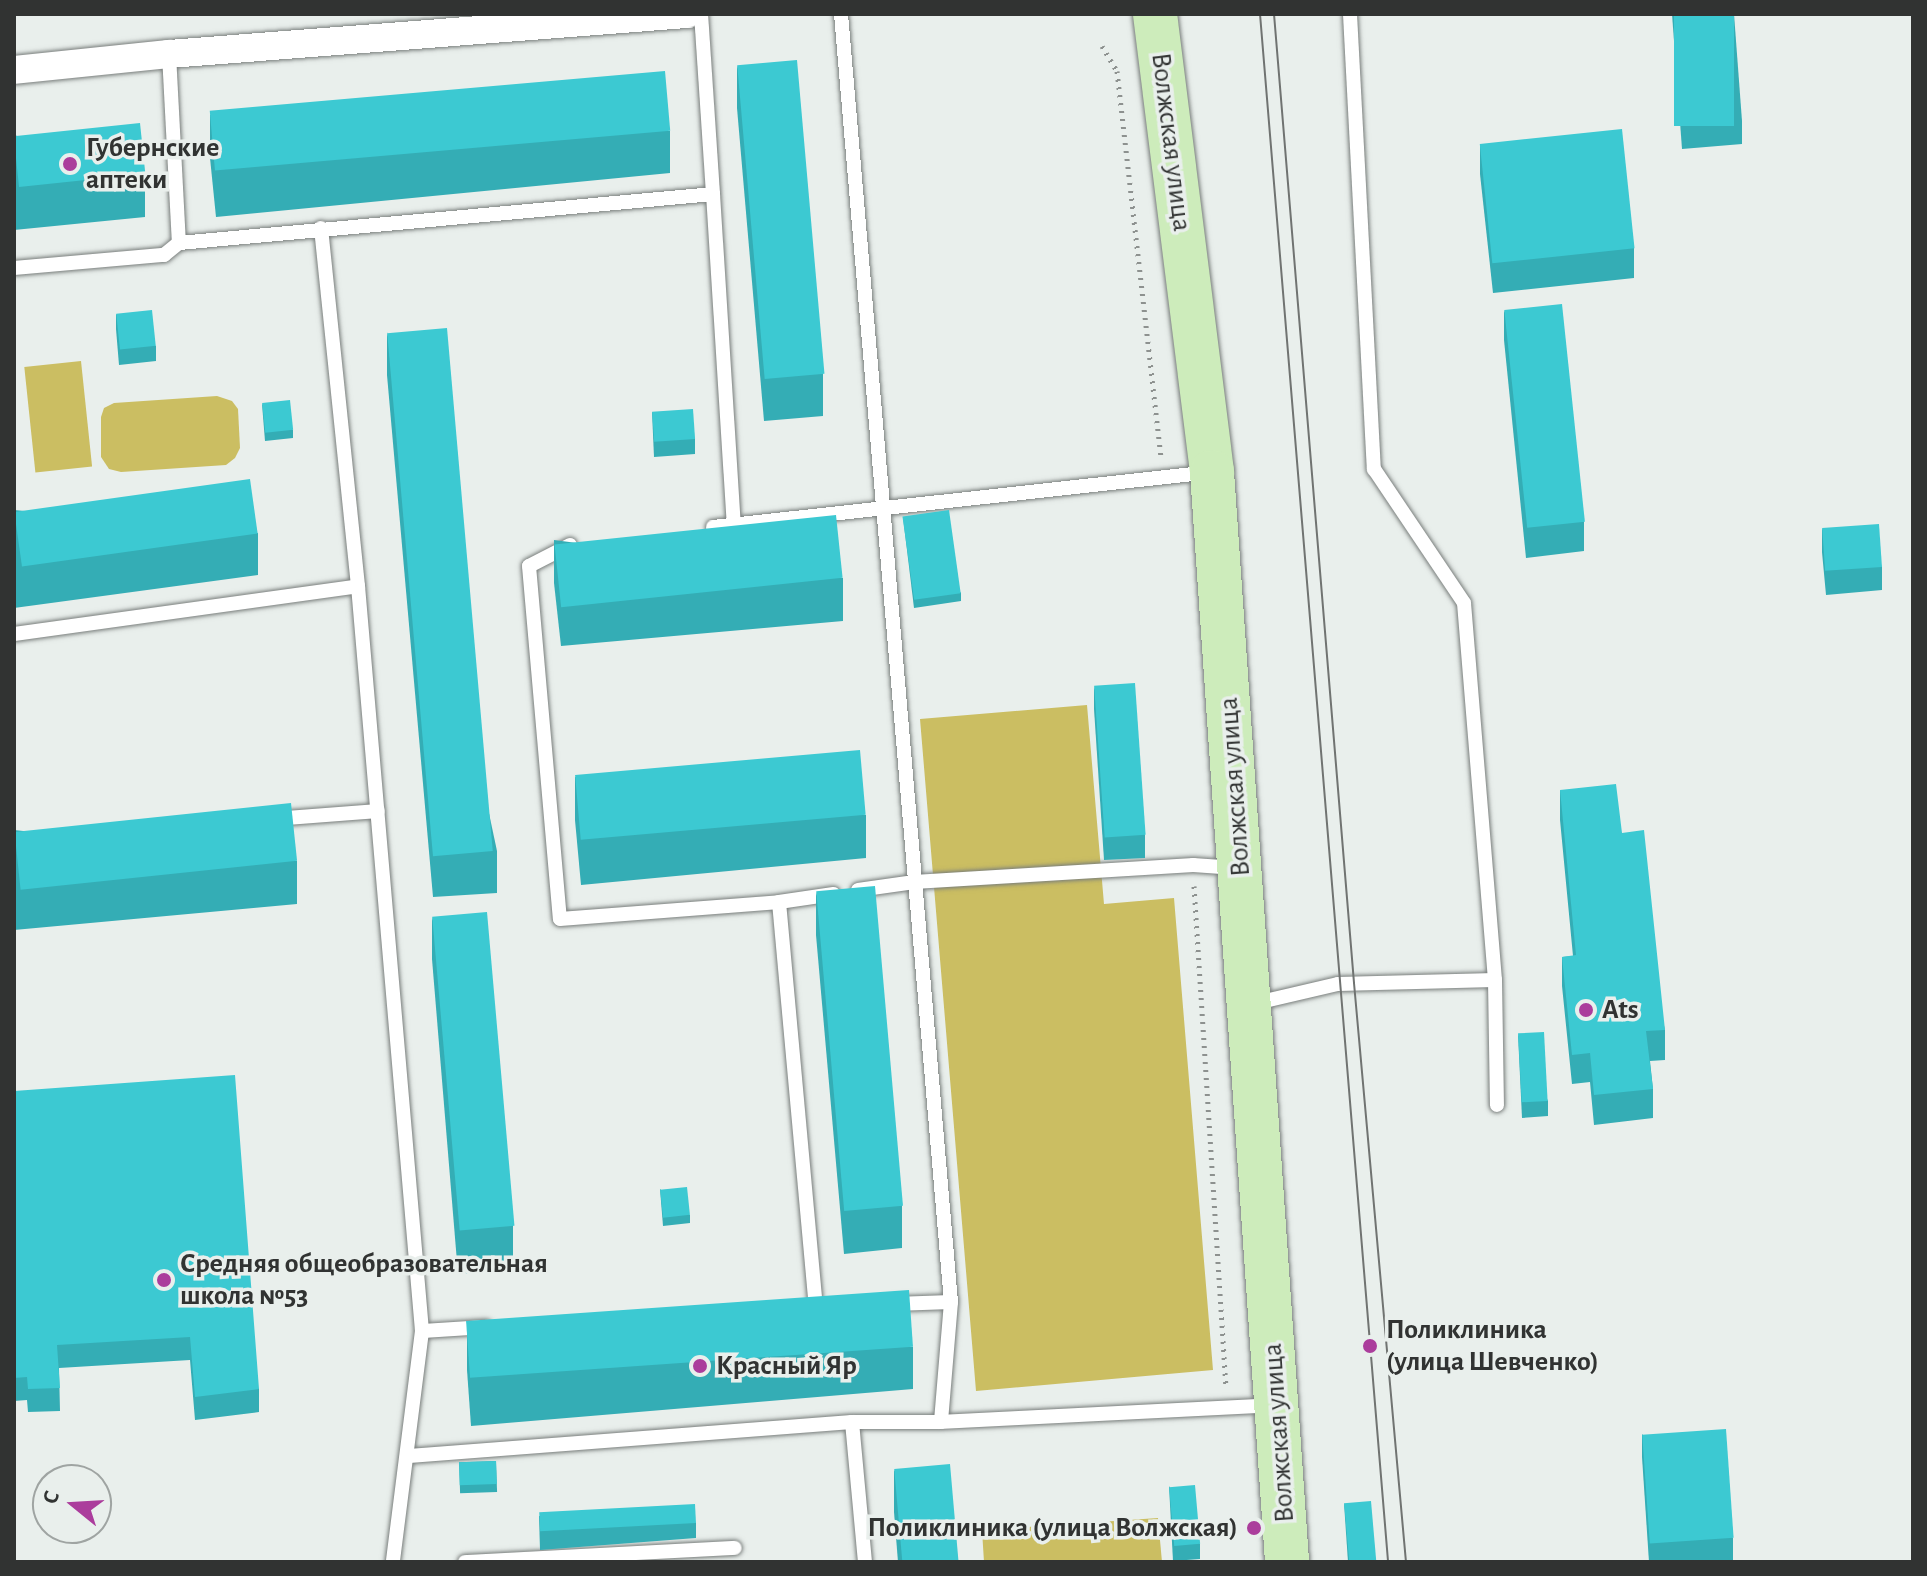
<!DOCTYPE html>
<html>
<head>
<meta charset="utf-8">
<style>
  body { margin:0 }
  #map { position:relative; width:1927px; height:1576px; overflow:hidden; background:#e9efec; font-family:"Alegreya Sans",sans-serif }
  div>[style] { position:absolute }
  .green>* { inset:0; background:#cbbe62; transform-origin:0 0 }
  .path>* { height:5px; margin-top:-2.5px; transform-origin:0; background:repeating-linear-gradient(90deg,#8d918f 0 2px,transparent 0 8px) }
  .roads { filter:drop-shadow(0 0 2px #797e7c) drop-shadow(0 0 2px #797e7c) }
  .lane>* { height:14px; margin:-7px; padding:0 7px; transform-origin:7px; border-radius:7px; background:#fff }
  .street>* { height:28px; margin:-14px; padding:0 14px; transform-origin:14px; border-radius:14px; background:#fff }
  .primary>* { height:44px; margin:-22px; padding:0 22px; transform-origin:22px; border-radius:22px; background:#cdecbb }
  .tram>* { height:2px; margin:-1px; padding:0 1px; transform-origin:1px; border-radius:1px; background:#707371 }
  .wall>* { inset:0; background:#34adb5; transform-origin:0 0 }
  .building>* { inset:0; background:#3cc9d2; transform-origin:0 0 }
  .dots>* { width:22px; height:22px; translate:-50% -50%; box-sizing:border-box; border:4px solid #e9efec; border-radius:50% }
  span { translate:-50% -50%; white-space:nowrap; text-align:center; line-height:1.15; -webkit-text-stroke:7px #e9efec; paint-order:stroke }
  .street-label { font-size:28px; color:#313332 }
  .poi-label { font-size:28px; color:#313332; font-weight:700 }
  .left { translate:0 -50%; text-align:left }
  .right { translate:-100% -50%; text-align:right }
  .frame { position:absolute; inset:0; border:16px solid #313332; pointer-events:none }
  .north { position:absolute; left:32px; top:1464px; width:80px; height:80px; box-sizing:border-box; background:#e9efec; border:2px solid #9fa4a2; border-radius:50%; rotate:288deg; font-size:22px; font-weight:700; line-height:32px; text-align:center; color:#313332 }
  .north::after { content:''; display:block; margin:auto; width:28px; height:36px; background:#ab3d9c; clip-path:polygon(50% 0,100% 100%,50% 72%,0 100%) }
</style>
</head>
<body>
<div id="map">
  <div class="green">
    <div style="left:81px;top:361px;width:106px;height:57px;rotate:84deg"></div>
    <div style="clip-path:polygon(217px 396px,232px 401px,238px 409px,240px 448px,235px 458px,226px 465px,121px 472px,109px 469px,101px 457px,101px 417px,104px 408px,114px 403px)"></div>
    <div style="clip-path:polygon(1087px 705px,1104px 904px,1174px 898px,1213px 1370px,976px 1391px,920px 719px)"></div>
    <div style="clip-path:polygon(1158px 1518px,1162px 1562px,984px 1562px,982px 1530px)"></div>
  </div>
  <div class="path">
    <div style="left:1102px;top:46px;width:29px;rotate:59deg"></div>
    <div style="left:1117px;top:71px;width:390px;rotate:83.5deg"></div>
    <div style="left:1194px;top:886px;width:502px;rotate:86.35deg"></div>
  </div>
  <div class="roads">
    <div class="lane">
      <div style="left:841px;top:14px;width:1293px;rotate:85.12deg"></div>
      <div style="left:951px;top:1302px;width:120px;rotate:94.8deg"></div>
      <div style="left:1350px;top:14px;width:456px;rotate:87deg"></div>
      <div style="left:1374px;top:469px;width:161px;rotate:56.1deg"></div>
      <div style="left:1464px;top:603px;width:378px;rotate:85.3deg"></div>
      <div style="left:1495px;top:980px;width:125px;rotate:89.1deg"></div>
      <div style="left:169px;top:54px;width:189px;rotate:87deg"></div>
      <div style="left:713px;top:194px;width:331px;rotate:86.4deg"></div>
      <div style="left:321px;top:228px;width:360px;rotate:84.1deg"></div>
      <div style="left:358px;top:586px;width:748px;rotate:85.09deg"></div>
      <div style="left:422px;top:1331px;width:233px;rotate:97.2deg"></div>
      <div style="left:14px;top:268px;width:151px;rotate:-5deg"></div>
      <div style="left:164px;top:255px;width:19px;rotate:-39deg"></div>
      <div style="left:179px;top:243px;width:536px;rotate:-5.24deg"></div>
      <div style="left:713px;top:194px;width:180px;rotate:-93.8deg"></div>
      <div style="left:713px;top:527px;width:499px;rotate:-6.3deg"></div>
      <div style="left:570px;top:545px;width:46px;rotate:152.9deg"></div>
      <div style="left:529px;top:566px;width:354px;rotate:85deg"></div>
      <div style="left:560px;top:919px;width:220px;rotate:-4.4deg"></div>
      <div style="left:779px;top:902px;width:55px;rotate:-8.4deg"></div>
      <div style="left:14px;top:634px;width:347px;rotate:-7.9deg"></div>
      <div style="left:274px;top:819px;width:104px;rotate:-4.4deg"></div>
      <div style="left:858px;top:890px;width:57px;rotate:-8.1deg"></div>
      <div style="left:914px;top:882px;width:280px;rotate:-3.5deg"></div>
      <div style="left:1193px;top:865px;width:43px;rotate:4deg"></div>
      <div style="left:779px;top:902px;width:407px;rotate:84.8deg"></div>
      <div style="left:1252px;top:1004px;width:88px;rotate:-13.1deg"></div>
      <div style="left:1338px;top:984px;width:157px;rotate:-1.5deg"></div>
      <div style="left:894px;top:1304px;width:57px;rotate:-2deg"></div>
      <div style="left:422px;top:1331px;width:64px;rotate:-3.6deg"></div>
      <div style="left:852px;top:1422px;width:141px;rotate:84.7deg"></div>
      <div style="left:409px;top:1456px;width:444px;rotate:-4.4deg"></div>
      <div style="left:852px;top:1422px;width:89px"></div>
      <div style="left:941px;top:1422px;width:330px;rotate:-2.9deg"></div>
      <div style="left:465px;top:1562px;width:270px;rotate:-3deg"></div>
    </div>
    <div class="street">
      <div style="left:14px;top:70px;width:156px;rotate:-5.9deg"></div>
      <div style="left:169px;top:54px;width:520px;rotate:-4.42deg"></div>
    </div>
    <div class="primary">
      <div style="left:1155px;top:14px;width:462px;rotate:82.9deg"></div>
      <div style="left:1212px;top:472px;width:1093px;rotate:86.06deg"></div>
    </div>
  </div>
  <div class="tram">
    <div style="left:1260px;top:14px;width:1553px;rotate:85.27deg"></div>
    <div style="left:1274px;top:14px;width:972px;rotate:85.28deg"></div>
    <div style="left:1354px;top:983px;width:581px;rotate:84.87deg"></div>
  </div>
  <div class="wall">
    <div style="clip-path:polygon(1672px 14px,1734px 14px,1742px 121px,1742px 144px,1682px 149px)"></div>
    <div style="clip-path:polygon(737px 65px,823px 374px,823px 416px,764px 421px,737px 108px)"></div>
    <div style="clip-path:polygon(210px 115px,670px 131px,670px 173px,216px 217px,210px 158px)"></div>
    <div style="clip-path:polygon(14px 135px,145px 174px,145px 217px,14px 230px)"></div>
    <div style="clip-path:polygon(1480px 144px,1634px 248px,1634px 278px,1493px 293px,1480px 174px)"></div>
    <div style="clip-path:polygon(1504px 310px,1584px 522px,1584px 551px,1526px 558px,1504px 340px)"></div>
    <div style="clip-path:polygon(116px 314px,156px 346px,156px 361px,119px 365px,116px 329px)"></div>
    <div style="clip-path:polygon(387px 332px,497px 851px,497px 893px,433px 897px,387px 375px)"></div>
    <div style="clip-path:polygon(262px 404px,293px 430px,293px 438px,265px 441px)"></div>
    <div style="clip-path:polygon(652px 412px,695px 439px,695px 454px,654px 457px)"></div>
    <div style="clip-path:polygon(14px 510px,258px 533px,258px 575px,14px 608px)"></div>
    <div style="clip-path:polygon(903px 517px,961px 593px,961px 601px,914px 608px)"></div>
    <div style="clip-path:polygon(1822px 529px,1882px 567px,1882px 590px,1826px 595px,1822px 552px)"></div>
    <div style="clip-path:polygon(554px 540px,843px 578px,843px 621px,561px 646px,554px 583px)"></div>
    <div style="clip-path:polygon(1094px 687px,1145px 835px,1145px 858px,1104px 860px,1094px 709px)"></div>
    <div style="clip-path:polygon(575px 777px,866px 815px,866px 858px,581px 885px,575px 820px)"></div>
    <div style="clip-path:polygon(1560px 790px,1622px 833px,1665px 1030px,1665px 1060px,1650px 1061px,1653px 1089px,1653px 1118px,1594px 1125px,1590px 1082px,1572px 1084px,1562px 986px,1562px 957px,1573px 956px,1560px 820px)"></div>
    <div style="clip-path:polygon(14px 830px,297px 861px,297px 904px,14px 930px)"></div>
    <div style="clip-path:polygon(816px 892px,902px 1206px,902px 1248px,844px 1254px,816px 935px)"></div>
    <div style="clip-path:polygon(432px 917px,513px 1226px,513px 1269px,458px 1274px,432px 959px)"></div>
    <div style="clip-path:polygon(1518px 1034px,1548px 1101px,1548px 1116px,1522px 1118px)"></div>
    <div style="clip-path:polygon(14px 1091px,259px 1389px,259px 1412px,195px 1420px,190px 1360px,59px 1368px,60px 1411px,28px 1412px,27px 1400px,14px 1401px)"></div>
    <div style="clip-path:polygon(660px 1189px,690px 1215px,690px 1223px,663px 1226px)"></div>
    <div style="clip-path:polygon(467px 1327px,913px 1347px,913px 1389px,471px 1426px,467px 1370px)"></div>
    <div style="clip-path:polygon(1642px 1434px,1733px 1538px,1733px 1561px,1709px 1562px,1649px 1562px,1642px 1457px)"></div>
    <div style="left:496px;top:1461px;width:31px;height:37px;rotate:88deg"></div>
    <div style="clip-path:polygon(894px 1470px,958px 1562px,898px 1562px,894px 1512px)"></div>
    <div style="clip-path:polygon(1169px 1486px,1200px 1544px,1200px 1559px,1173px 1561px)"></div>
    <div style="clip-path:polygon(1344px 1503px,1376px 1562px,1348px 1562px)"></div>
    <div style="clip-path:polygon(539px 1516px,696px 1523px,696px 1538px,540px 1550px)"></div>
  </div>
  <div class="building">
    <div style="left:1674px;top:14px;width:60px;height:112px"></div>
    <div style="left:797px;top:60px;width:315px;height:60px;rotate:85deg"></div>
    <div style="left:665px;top:71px;width:60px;height:457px;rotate:85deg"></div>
    <div style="left:140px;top:123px;width:51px;height:127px;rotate:84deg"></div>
    <div style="left:1622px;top:129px;width:120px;height:143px;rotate:84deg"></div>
    <div style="left:1562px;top:304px;width:219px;height:58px;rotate:84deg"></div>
    <div style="left:152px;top:310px;width:36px;height:36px;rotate:84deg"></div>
    <div style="left:447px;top:328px;width:525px;height:60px;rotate:85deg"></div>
    <div style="left:290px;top:400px;width:30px;height:28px;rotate:84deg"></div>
    <div style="left:693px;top:409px;width:30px;height:41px;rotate:86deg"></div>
    <div style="left:250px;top:479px;width:55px;height:238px;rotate:82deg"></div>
    <div style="left:949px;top:510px;width:84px;height:47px;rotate:82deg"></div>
    <div style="left:836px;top:515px;width:63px;height:283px;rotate:84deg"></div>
    <div style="left:1879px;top:524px;width:43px;height:57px;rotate:86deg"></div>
    <div style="left:1135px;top:683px;width:152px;height:41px;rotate:86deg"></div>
    <div style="left:860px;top:750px;width:65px;height:286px;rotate:85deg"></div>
    <div style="clip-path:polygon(1616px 784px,1622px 833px,1644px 830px,1665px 1030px,1646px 1031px,1653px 1089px,1594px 1095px,1590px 1053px,1572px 1055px,1562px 957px,1576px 955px,1560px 790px)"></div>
    <div style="left:291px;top:803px;width:58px;height:278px;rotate:84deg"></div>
    <div style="left:875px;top:886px;width:321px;height:59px;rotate:85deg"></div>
    <div style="left:487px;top:912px;width:315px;height:55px;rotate:85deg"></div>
    <div style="left:1544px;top:1032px;width:69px;height:26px;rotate:87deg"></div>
    <div style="clip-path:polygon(235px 1075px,259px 1389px,195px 1397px,190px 1337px,57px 1345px,60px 1388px,28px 1389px,27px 1377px,14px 1378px,14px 1091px)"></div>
    <div style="left:687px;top:1187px;width:28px;height:27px;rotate:84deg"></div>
    <div style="left:909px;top:1290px;width:57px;height:444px;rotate:86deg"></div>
    <div style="left:1726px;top:1429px;width:109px;height:84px;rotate:86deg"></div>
    <div style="left:496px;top:1461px;width:23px;height:37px;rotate:88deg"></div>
    <div style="left:950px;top:1464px;width:98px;height:56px;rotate:85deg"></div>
    <div style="left:1195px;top:1485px;width:59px;height:26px;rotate:85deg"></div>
    <div style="left:1371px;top:1501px;width:61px;height:27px;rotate:85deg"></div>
    <div style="left:695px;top:1504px;width:19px;height:156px;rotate:87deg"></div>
  </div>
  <div class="dots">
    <div style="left:70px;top:164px;background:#ab3d9c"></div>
    <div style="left:1586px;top:1010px;background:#ab3d9c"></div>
    <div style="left:164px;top:1280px;background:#ab3d9c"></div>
    <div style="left:1370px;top:1346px;background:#ab3d9c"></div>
    <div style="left:700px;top:1366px;background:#ab3d9c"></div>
    <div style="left:1254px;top:1528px;background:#ab3d9c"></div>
  </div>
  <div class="street-label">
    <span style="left:1171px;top:142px;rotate:83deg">Волжская улица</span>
    <span style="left:1235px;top:787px;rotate:-94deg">Волжская улица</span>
    <span style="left:1279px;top:1433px;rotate:-94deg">Волжская улица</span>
  </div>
  <div class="poi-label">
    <span class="left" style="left:86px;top:164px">Губернские<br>аптеки</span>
    <span class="left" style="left:1602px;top:1010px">Ats</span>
    <span class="left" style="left:180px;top:1280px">Средняя общеобразовательная<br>школа №53</span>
    <span class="left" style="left:1386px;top:1346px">Поликлиника<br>(улица Шевченко)</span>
    <span class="left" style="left:716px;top:1366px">Красный Яр</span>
    <span class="right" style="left:1238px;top:1528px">Поликлиника (улица Волжская)</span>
  </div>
  <div class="frame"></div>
  <div class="north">С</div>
</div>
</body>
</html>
